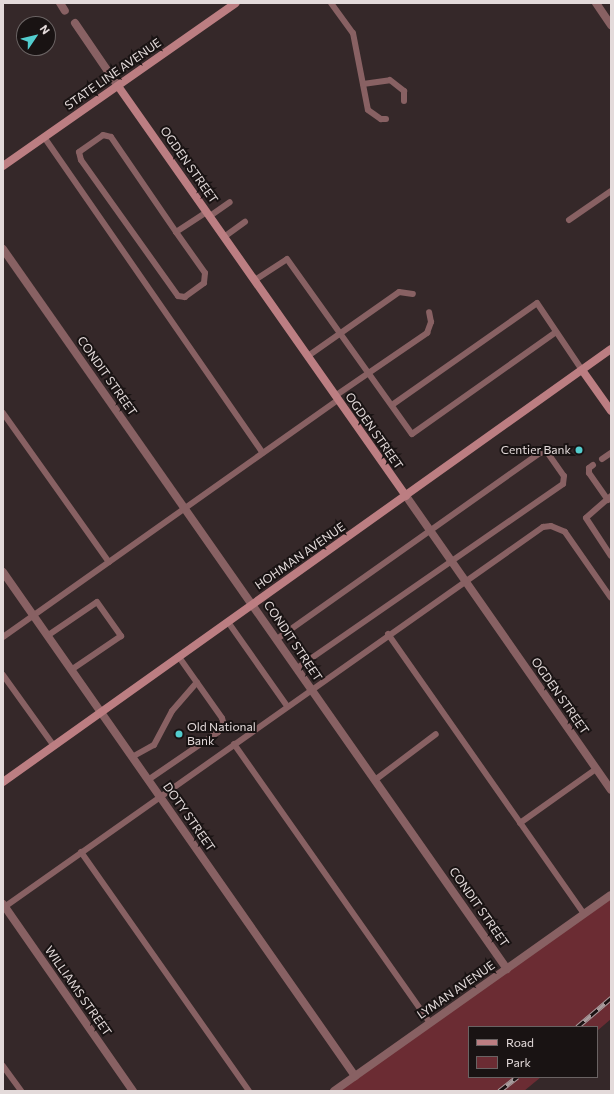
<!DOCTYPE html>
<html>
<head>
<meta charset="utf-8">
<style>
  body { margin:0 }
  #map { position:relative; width:614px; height:1094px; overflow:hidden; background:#352829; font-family:Commissioner,sans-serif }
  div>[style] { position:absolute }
  .green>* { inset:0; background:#6b2c33 }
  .lane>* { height:6px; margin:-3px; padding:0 3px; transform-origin:3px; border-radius:3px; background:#886163 }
  .street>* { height:8px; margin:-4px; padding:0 4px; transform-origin:4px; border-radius:4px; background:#886163 }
  .secondary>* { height:8px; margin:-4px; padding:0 4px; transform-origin:4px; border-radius:4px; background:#bc7e82 }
  .rail>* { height:4.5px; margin-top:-2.25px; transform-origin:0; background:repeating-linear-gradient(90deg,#191313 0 9px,#a79c9d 0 18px); box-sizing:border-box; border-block:1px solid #a79c9d }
  .dots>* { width:11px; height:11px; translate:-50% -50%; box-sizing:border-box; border:2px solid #191313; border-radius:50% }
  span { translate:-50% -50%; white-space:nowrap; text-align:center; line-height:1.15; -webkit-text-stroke:4px #191313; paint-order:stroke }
  .street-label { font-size:12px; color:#e3dada }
  .poi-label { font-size:12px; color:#e3dada }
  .right { translate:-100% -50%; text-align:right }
  .left { translate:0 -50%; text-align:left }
  .frame { position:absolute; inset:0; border:4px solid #e3dada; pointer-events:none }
  .legend { position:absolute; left:468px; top:1026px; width:130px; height:52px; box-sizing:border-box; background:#191313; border:1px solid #6a6363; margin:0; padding:5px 7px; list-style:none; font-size:12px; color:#e3dada }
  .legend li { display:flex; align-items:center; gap:8px; height:20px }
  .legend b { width:20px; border:1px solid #6a6363 }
  .north { position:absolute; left:16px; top:16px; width:40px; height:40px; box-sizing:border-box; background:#191313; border:1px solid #6a6363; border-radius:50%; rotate:55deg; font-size:11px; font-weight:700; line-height:16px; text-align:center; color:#e3dada }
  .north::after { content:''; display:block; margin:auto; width:14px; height:18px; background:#52cdce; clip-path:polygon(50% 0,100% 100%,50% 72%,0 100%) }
</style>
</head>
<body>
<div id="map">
  <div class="green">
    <div style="clip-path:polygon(611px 896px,611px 1019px,597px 1031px,597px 1027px,469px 1027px,469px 1077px,541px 1077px,524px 1091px,337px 1091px)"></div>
  </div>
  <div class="lane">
    <div style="left:331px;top:3px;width:37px;rotate:54deg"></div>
    <div style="left:353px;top:33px;width:78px;rotate:79deg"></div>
    <div style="left:368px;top:110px;width:16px;rotate:35deg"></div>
    <div style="left:381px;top:119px;width:5px"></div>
    <div style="left:363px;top:84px;width:27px;rotate:-8deg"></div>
    <div style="left:390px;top:80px;width:18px;rotate:38deg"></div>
    <div style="left:404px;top:91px;width:10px;rotate:90deg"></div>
    <div style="left:44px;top:137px;width:384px;rotate:55.3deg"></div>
    <div style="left:210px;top:216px;width:24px;rotate:-35deg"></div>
    <div style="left:569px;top:220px;width:51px;rotate:-34.6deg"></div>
    <div style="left:176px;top:232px;width:50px;rotate:54.7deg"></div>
    <div style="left:205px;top:273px;width:10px;rotate:96deg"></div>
    <div style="left:204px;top:283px;width:24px;rotate:144deg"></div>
    <div style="left:185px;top:297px;width:7px;rotate:-172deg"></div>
    <div style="left:178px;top:296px;width:167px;rotate:-125.5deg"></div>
    <div style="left:81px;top:160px;width:8px;rotate:-104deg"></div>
    <div style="left:79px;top:152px;width:29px;rotate:-35deg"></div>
    <div style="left:103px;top:135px;width:8px;rotate:14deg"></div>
    <div style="left:111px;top:137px;width:115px;rotate:55.6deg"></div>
    <div style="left:176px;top:232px;width:37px;rotate:-33deg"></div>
    <div style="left:224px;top:237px;width:26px;rotate:-36deg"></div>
    <div style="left:255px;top:280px;width:38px;rotate:-33deg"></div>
    <div style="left:287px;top:259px;width:215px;rotate:54.5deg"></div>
    <div style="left:412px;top:434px;width:176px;rotate:-35.3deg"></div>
    <div style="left:308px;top:356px;width:111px;rotate:-35.1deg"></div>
    <div style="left:399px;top:292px;width:14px;rotate:8deg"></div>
    <div style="left:335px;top:396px;width:112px;rotate:-34.4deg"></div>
    <div style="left:427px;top:333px;width:12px;rotate:-70deg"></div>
    <div style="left:431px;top:322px;width:10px;rotate:-101deg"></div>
    <div style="left:392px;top:405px;width:177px;rotate:-35.1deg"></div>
    <div style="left:537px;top:303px;width:81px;rotate:56.1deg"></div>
    <div style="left:3px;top:413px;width:183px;rotate:54.6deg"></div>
    <div style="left:602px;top:459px;width:11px;rotate:-34deg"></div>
    <div style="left:593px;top:465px;width:5px;rotate:143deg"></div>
    <div style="left:589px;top:468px;width:5px;rotate:90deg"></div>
    <div style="left:589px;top:473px;width:33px;rotate:55deg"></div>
    <div style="left:611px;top:496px;width:33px;rotate:139deg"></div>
    <div style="left:586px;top:518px;width:45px;rotate:56.7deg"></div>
    <div style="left:228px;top:622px;width:103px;rotate:54.9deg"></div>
    <div style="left:388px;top:634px;width:342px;rotate:55deg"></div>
    <div style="left:47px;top:636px;width:60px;rotate:-34.2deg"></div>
    <div style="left:97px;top:602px;width:42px;rotate:54.8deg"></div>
    <div style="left:121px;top:636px;width:60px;rotate:145.8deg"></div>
    <div style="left:3px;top:637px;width:410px;rotate:-35.3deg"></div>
    <div style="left:277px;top:639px;width:322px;rotate:-35.3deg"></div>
    <div style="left:540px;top:453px;width:7px;rotate:-8deg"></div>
    <div style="left:547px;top:452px;width:29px;rotate:55deg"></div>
    <div style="left:564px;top:476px;width:8px;rotate:97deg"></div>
    <div style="left:563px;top:484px;width:323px;rotate:145.3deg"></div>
    <div style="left:3px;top:675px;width:87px;rotate:54.3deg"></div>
    <div style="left:234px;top:744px;width:341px;rotate:54.9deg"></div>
    <div style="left:132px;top:757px;width:25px;rotate:-29deg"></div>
    <div style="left:154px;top:745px;width:38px;rotate:-62deg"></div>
    <div style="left:172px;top:711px;width:38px;rotate:-49deg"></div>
    <div style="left:148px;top:780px;width:85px;rotate:-34.4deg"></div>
    <div style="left:218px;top:732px;width:9px;rotate:-49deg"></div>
    <div style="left:224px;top:725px;width:7px;rotate:-106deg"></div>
    <div style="left:222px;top:718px;width:75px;rotate:-125.2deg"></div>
    <div style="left:375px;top:780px;width:76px;rotate:-37deg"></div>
    <div style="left:520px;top:823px;width:93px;rotate:-35.4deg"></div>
    <div style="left:81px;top:852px;width:292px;rotate:54.9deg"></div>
    <div style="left:3px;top:908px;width:661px;rotate:-35.21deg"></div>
    <div style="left:543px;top:527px;width:8px;rotate:-7deg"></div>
    <div style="left:551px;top:526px;width:15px;rotate:23deg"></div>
    <div style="left:565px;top:532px;width:80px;rotate:55.1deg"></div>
    <div style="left:3px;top:1066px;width:31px;rotate:54deg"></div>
  </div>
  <div class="street">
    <div style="left:60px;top:3px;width:9px;rotate:58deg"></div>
    <div style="left:596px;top:3px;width:27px;rotate:56deg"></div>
    <div style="left:75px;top:23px;width:76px;rotate:55.7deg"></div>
    <div style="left:3px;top:249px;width:879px;rotate:55.01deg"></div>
    <div style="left:406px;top:496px;width:358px;rotate:55.1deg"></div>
    <div style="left:3px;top:572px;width:615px;rotate:55.07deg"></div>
    <div style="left:3px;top:904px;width:228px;rotate:55.2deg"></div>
    <div style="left:334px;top:1091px;width:339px;rotate:-35.3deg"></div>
  </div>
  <div class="secondary">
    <div style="left:118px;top:86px;width:501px;rotate:54.91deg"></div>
    <div style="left:3px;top:166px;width:284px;rotate:-35deg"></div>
    <div style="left:582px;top:370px;width:50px;rotate:54.7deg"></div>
    <div style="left:3px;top:782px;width:746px;rotate:-35.46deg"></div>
  </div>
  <div class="rail">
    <div style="left:577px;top:1027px;width:45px;rotate:-40.5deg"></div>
    <div style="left:499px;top:1091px;width:23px;rotate:-38deg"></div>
  </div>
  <div class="dots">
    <div style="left:579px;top:450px;background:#52cdce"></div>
    <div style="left:179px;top:734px;background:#52cdce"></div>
  </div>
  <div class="street-label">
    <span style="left:113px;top:74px;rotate:-35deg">STATE LINE AVENUE</span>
    <span style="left:189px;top:165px;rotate:55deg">OGDEN STREET</span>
    <span style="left:107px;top:376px;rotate:55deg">CONDIT STREET</span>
    <span style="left:374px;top:431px;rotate:55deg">OGDEN STREET</span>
    <span style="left:300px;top:556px;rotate:-35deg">HOHMAN AVENUE</span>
    <span style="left:293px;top:641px;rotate:56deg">CONDIT STREET</span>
    <span style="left:560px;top:696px;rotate:55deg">OGDEN STREET</span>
    <span style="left:189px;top:817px;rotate:55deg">DOTY STREET</span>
    <span style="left:479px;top:907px;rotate:55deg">CONDIT STREET</span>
    <span style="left:456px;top:990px;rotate:-35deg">LYMAN AVENUE</span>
    <span style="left:78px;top:991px;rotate:55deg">WILLIAMS STREET</span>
  </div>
  <div class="poi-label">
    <span class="right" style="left:571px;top:450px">Centier Bank</span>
    <span class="left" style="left:187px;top:734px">Old National<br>Bank</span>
  </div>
  <div class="frame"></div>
  <ul class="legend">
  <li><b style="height:5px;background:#bc7e82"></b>Road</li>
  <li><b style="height:11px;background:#6b2c33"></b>Park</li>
  </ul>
  <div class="north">N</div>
</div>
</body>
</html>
